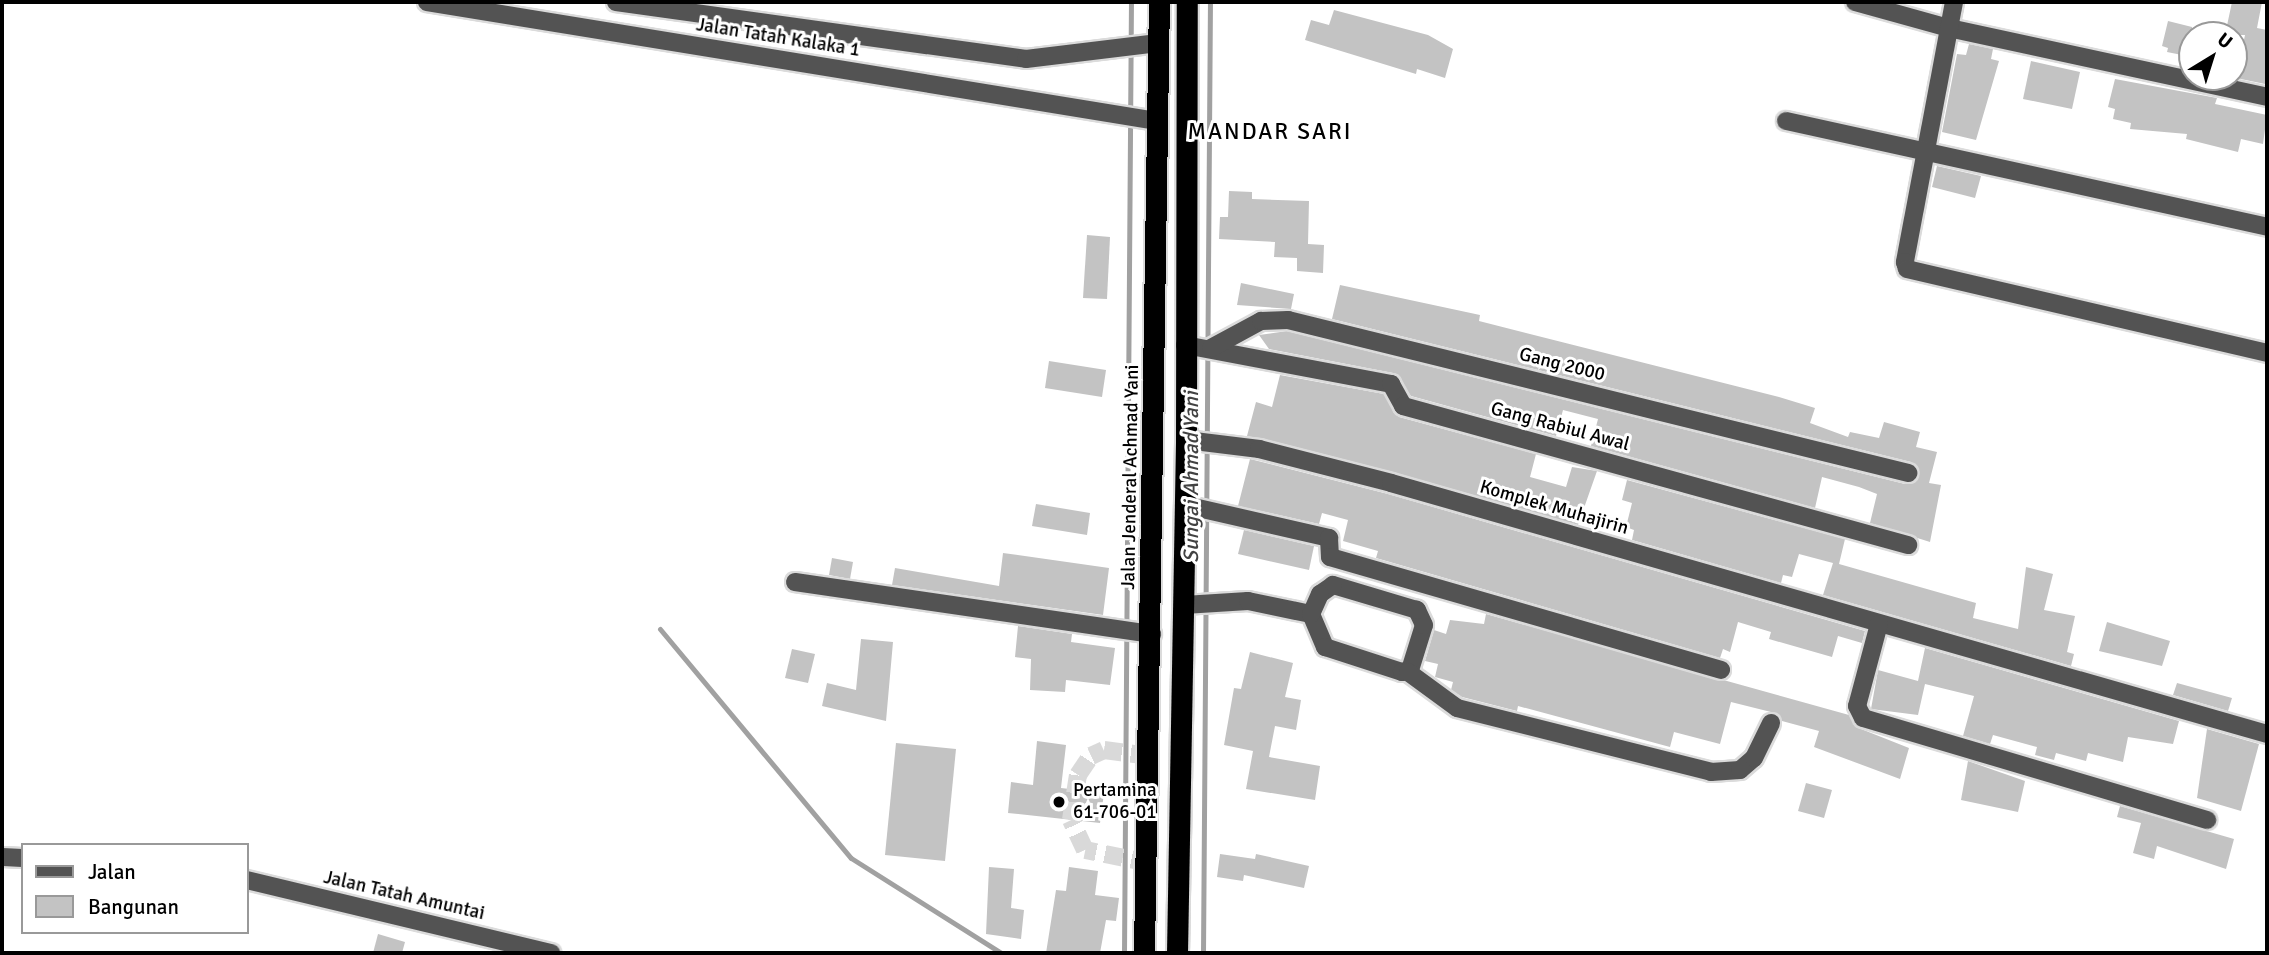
<!DOCTYPE html>
<html>
<head>
<meta charset="utf-8">
<style>
  body { margin:0 }
  #map { position:relative; width:2269px; height:955px; overflow:hidden; background:#fff; font-family:Signika,sans-serif }
  div>[style] { position:absolute }
  .stream>* { height:5px; margin:-2.5px; padding:0 2.5px; transform-origin:2.5px; border-radius:2.5px; background:#a1a1a1 }
  .building>* { inset:0; background:#c3c3c3 }
  .minor-tunnel>* { height:18px; margin-top:-9px; transform-origin:0; background:repeating-linear-gradient(90deg,#d9d9d9 0 18px,transparent 0 27px) }
  .roads { filter:drop-shadow(2px 0 #dbdbdb) drop-shadow(-2px 0 #dbdbdb) drop-shadow(0 2px #dbdbdb) drop-shadow(0 -2px #dbdbdb) }
  .minor>* { height:18px; margin:-9px; padding:0 9px; transform-origin:9px; border-radius:9px; background:#535353 }
  .highway>* { height:21px; margin:-10.5px; padding:0 10.5px; transform-origin:10.5px; border-radius:10.5px; background:#000 }
  .dots>* { width:19px; height:19px; translate:-50% -50%; box-sizing:border-box; border:4px solid #fff; border-radius:50% }
  span { translate:-50% -50%; white-space:nowrap; text-align:center; line-height:1.15; -webkit-text-stroke:6px #fff; paint-order:stroke }
  .street-label { font-size:19px; color:#000 }
  .poi-label { font-size:19px; color:#000 }
  .left { translate:0 -50%; text-align:left }
  .water-label { font-size:21px; color:#424242; font-style:italic }
  .quarter-label { font-size:23px; color:#000; letter-spacing:2px }
  .frame { position:absolute; inset:0; border:4px solid #000; pointer-events:none }
  .legend { position:absolute; left:21px; top:843px; width:228px; height:91px; box-sizing:border-box; background:#fff; border:2px solid #999; margin:0; padding:9px 12px; list-style:none; font-size:21px; color:#000 }
  .legend li { display:flex; align-items:center; gap:14px; height:35px }
  .legend b { width:35px; border:2px solid #999 }
  .north { position:absolute; left:2178px; top:21px; width:70px; height:70px; box-sizing:border-box; background:#fff; border:2px solid #999; border-radius:50%; rotate:38deg; font-size:19px; font-weight:700; line-height:28px; text-align:center; color:#000 }
  .north::after { content:''; display:block; margin:auto; width:24px; height:32px; background:#000; clip-path:polygon(50% 0,100% 100%,50% 72%,0 100%) }
</style>
</head>
<body>
<div id="map">
  <div class="stream">
    <i style="left:660px;top:629px;width:298px;rotate:50.2deg"></i>
    <i style="left:851px;top:858px;width:178px;rotate:32.3deg"></i>
    <i style="left:1124px;top:953px;width:951px;rotate:-89.58deg"></i>
    <i style="left:1203px;top:953px;width:951px;rotate:-89.58deg"></i>
  </div>
  <div class="building">
    <i style="clip-path:polygon(2232px 2px,2262px 2px,2257px 28px,2267px 30px,2265px 84px,2236px 78px,2245px 35px,2225px 35px)"></i>
    <i style="clip-path:polygon(1334px 10px,1428px 35px,1453px 49px,1445px 78px,1417px 69px,1416px 74px,1305px 40px,1311px 20px,1329px 25px)"></i>
    <i style="clip-path:polygon(2168px 21px,2192px 27px,2192px 57px,2167px 52px,2168px 48px,2162px 46px)"></i>
    <i style="clip-path:polygon(1969px 44px,1993px 49px,1991px 59px,1999px 61px,1976px 140px,1942px 132px,1957px 54px,1966px 55px)"></i>
    <i style="clip-path:polygon(2031px 61px,2080px 72px,2072px 109px,2023px 99px)"></i>
    <i style="clip-path:polygon(2115px 79px,2217px 98px,2215px 104px,2267px 115px,2263px 144px,2241px 139px,2238px 152px,2186px 139px,2187px 134px,2130px 129px,2131px 123px,2113px 119px,2115px 109px,2108px 107px)"></i>
    <i style="clip-path:polygon(1937px 166px,1981px 176px,1975px 198px,1932px 187px)"></i>
    <i style="clip-path:polygon(1229px 191px,1252px 192px,1252px 199px,1309px 201px,1308px 244px,1324px 245px,1323px 273px,1297px 271px,1297px 258px,1274px 257px,1275px 242px,1219px 239px,1220px 217px,1228px 217px)"></i>
    <i style="clip-path:polygon(1087px 235px,1110px 237px,1107px 299px,1083px 298px)"></i>
    <i style="clip-path:polygon(1241px 283px,1294px 294px,1291px 309px,1237px 305px)"></i>
    <i style="clip-path:polygon(1340px 285px,1480px 315px,1479px 321px,1779px 397px,1815px 408px,1810px 423px,1848px 437px,1850px 432px,1879px 438px,1884px 422px,1920px 432px,1916px 447px,1937px 452px,1929px 483px,1941px 485px,1930px 542px,1870px 523px,1877px 494px,1859px 487px,1822px 477px,1815px 508px,1591px 446px,1598px 419px,1563px 410px,1556px 436px,1411px 396px,1393px 373px,1269px 349px,1259px 335px,1287px 331px,1905px 484px,1919px 476px,1911px 462px,1332px 319px)"></i>
    <i style="clip-path:polygon(1049px 361px,1106px 370px,1102px 397px,1045px 388px)"></i>
    <i style="clip-path:polygon(1280px 375px,1384px 394px,1399px 417px,1536px 454px,1530px 477px,1566px 487px,1572px 467px,1597px 471px,1578px 525px,1247px 436px,1256px 402px,1272px 407px)"></i>
    <i style="clip-path:polygon(1250px 459px,1388px 494px,1865px 631px,1862px 643px,1838px 636px,1832px 657px,1769px 639px,1771px 632px,1738px 622px,1730px 652px,1723px 649px,1720px 658px,1376px 558px,1378px 551px,1343px 541px,1348px 520px,1322px 513px,1319px 524px,1238px 506px)"></i>
    <i style="clip-path:polygon(1627px 480px,1845px 539px,1839px 564px,1976px 603px,1973px 618px,2018px 629px,2026px 567px,2053px 574px,2044px 610px,2075px 616px,2067px 652px,2074px 654px,2071px 666px,1823px 595px,1833px 563px,1799px 554px,1792px 577px,1783px 575px,1781px 583px,1632px 540px,1634px 530px,1626px 527px,1632px 503px,1622px 500px)"></i>
    <i style="clip-path:polygon(1036px 504px,1090px 513px,1087px 535px,1032px 526px)"></i>
    <i style="clip-path:polygon(1244px 530px,1314px 546px,1309px 570px,1238px 554px)"></i>
    <i style="clip-path:polygon(1003px 553px,1109px 568px,1103px 615px,892px 585px,895px 568px,999px 586px)"></i>
    <i style="clip-path:polygon(832px 558px,853px 562px,850px 579px,829px 575px)"></i>
    <i style="clip-path:polygon(1486px 614px,1849px 715px,1856px 727px,1909px 748px,1900px 779px,1814px 747px,1819px 731px,1782px 721px,1775px 713px,1731px 702px,1720px 744px,1674px 732px,1670px 747px,1518px 706px,1517px 711px,1462px 697px,1451px 690px,1453px 682px,1435px 677px,1438px 664px,1425px 661px,1434px 630px,1446px 634px,1450px 620px,1484px 624px)"></i>
    <i style="clip-path:polygon(2107px 622px,2170px 641px,2162px 666px,2099px 651px)"></i>
    <i style="clip-path:polygon(1018px 626px,1072px 634px,1071px 642px,1115px 648px,1110px 685px,1066px 680px,1065px 692px,1030px 690px,1031px 659px,1015px 657px)"></i>
    <i style="clip-path:polygon(861px 639px,893px 642px,886px 721px,822px 706px,827px 683px,856px 690px)"></i>
    <i style="clip-path:polygon(1925px 648px,2179px 721px,2173px 744px,2128px 737px,2123px 762px,2088px 753px,2086px 761px,2056px 753px,2054px 760px,2035px 755px,2037px 747px,1993px 735px,1990px 744px,1963px 736px,1974px 696px,1925px 684px,1918px 715px,1871px 709px,1878px 670px,1918px 681px)"></i>
    <i style="clip-path:polygon(792px 649px,815px 654px,808px 683px,785px 678px)"></i>
    <i style="clip-path:polygon(1250px 652px,1293px 663px,1285px 697px,1301px 700px,1296px 730px,1275px 726px,1269px 757px,1320px 766px,1315px 800px,1246px 789px,1253px 751px,1224px 745px,1234px 688px,1241px 689px)"></i>
    <i style="clip-path:polygon(2177px 683px,2232px 698px,2228px 711px,2173px 695px)"></i>
    <i style="clip-path:polygon(2207px 729px,2259px 744px,2241px 811px,2197px 798px)"></i>
    <i style="clip-path:polygon(1037px 741px,1066px 745px,1061px 788px,1104px 793px,1100px 823px,1008px 813px,1011px 782px,1033px 785px)"></i>
    <i style="clip-path:polygon(896px 743px,956px 749px,945px 861px,885px 855px)"></i>
    <i style="clip-path:polygon(1968px 761px,2025px 781px,2018px 812px,1961px 800px)"></i>
    <i style="clip-path:polygon(1806px 783px,1832px 790px,1824px 818px,1798px 811px)"></i>
    <i style="clip-path:polygon(2120px 806px,2234px 839px,2226px 869px,2157px 846px,2154px 859px,2133px 853px,2141px 823px,2117px 817px)"></i>
    <i style="clip-path:polygon(1220px 854px,1255px 859px,1256px 854px,1309px 866px,1304px 888px,1244px 875px,1243px 881px,1217px 877px)"></i>
    <i style="clip-path:polygon(989px 867px,1014px 869px,1011px 908px,1024px 910px,1021px 939px,986px 934px)"></i>
    <i style="clip-path:polygon(1069px 867px,1098px 871px,1095px 895px,1119px 898px,1116px 921px,1106px 920px,1100px 953px,1046px 953px,1056px 890px,1066px 891px)"></i>
    <i style="clip-path:polygon(378px 934px,405px 942px,402px 953px,373px 953px)"></i>
  </div>
  <div class="minor-tunnel">
    <i style="left:1149px;top:863px;width:65px;rotate:-168.5deg"></i>
    <i style="left:1085px;top:850px;width:33px;rotate:-115deg"></i>
    <i style="left:1071px;top:820px;width:46px;rotate:-81.2deg"></i>
    <i style="left:1078px;top:775px;width:23px;rotate:-56deg"></i>
    <i style="left:1091px;top:756px;width:14px;rotate:-25deg"></i>
    <i style="left:1104px;top:750px;width:45px;rotate:7.6deg"></i>
  </div>
  <div class="roads">
    <div class="minor">
      <i style="left:427px;top:2px;width:740px;rotate:9.26deg"></i>
      <i style="left:616px;top:2px;width:414px;rotate:7.9deg"></i>
      <i style="left:1026px;top:59px;width:133px;rotate:-6.9deg"></i>
      <i style="left:1855px;top:2px;width:98px;rotate:15.5deg"></i>
      <i style="left:1949px;top:28px;width:325px;rotate:12.2deg"></i>
      <i style="left:1954px;top:2px;width:265px;rotate:100.7deg"></i>
      <i style="left:1905px;top:262px;width:7px;rotate:74deg"></i>
      <i style="left:1907px;top:269px;width:370px;rotate:13.1deg"></i>
      <i style="left:1786px;top:121px;width:493px;rotate:12.4deg"></i>
      <i style="left:1185px;top:345px;width:210px;rotate:10.7deg"></i>
      <i style="left:1391px;top:384px;width:25px;rotate:61deg"></i>
      <i style="left:1403px;top:406px;width:524px;rotate:15.39deg"></i>
      <i style="left:1211px;top:348px;width:57px;rotate:-28.4deg"></i>
      <i style="left:1261px;top:321px;width:27px;rotate:-2deg"></i>
      <i style="left:1288px;top:320px;width:639px;rotate:13.86deg"></i>
      <i style="left:1186px;top:440px;width:74px;rotate:7deg"></i>
      <i style="left:1259px;top:449px;width:136px;rotate:14.4deg"></i>
      <i style="left:1391px;top:483px;width:911px;rotate:15.99deg"></i>
      <i style="left:1185px;top:505px;width:148px;rotate:12.9deg"></i>
      <i style="left:1329px;top:538px;width:19px;rotate:87deg"></i>
      <i style="left:1330px;top:557px;width:407px;rotate:16.1deg"></i>
      <i style="left:795px;top:582px;width:361px;rotate:8.3deg"></i>
      <i style="left:1184px;top:605px;width:64px;rotate:-3.6deg"></i>
      <i style="left:1248px;top:601px;width:64px;rotate:11.7deg"></i>
      <i style="left:1311px;top:614px;width:36px;rotate:67deg"></i>
      <i style="left:1325px;top:647px;width:81px;rotate:18deg"></i>
      <i style="left:1402px;top:672px;width:8px;rotate:-14deg"></i>
      <i style="left:1410px;top:670px;width:47px;rotate:-72.7deg"></i>
      <i style="left:1424px;top:625px;width:17px;rotate:-115deg"></i>
      <i style="left:1417px;top:610px;width:88px;rotate:-163.4deg"></i>
      <i style="left:1333px;top:585px;width:16px;rotate:145deg"></i>
      <i style="left:1320px;top:594px;width:22px;rotate:114deg"></i>
      <i style="left:1879px;top:624px;width:85px;rotate:105deg"></i>
      <i style="left:1857px;top:706px;width:13px;rotate:63deg"></i>
      <i style="left:1863px;top:718px;width:359px;rotate:16.5deg"></i>
      <i style="left:1408px;top:672px;width:61px;rotate:36.3deg"></i>
      <i style="left:1457px;top:708px;width:262px;rotate:14.1deg"></i>
      <i style="left:1711px;top:772px;width:29px;rotate:-4deg"></i>
      <i style="left:1740px;top:770px;width:18px;rotate:-41deg"></i>
      <i style="left:1754px;top:758px;width:39px;rotate:-64deg"></i>
      <i style="left:2px;top:857px;width:21px;rotate:3deg"></i>
      <i style="left:247px;top:880px;width:313px;rotate:13.5deg"></i>
    </div>
    <div class="highway">
      <i style="left:1144px;top:953px;width:951px;rotate:-89.1deg"></i>
      <i style="left:1177px;top:953px;width:513px;rotate:-88.99deg"></i>
      <i style="left:1186px;top:440px;width:438px;rotate:-89.9deg"></i>
    </div>
  </div>
  <div class="dots">
    <i style="left:1059px;top:802px;background:#000"></i>
  </div>
  <div class="street-label">
    <span style="left:778px;top:38px;rotate:9deg">Jalan Tatah Kalaka 1</span>
    <span style="left:1562px;top:365px;rotate:14deg">Gang 2000</span>
    <span style="left:1560px;top:427px;rotate:15deg">Gang Rabiul Awal</span>
    <span style="left:1131px;top:477px;rotate:-89deg">Jalan Jenderal Achmad Yani</span>
    <span style="left:1554px;top:508px;rotate:16deg">Komplek Muhajirin</span>
    <span style="left:404px;top:896px;rotate:13deg">Jalan Tatah Amuntai</span>
  </div>
  <div class="poi-label">
    <span class="left" style="left:1073px;top:802px">Pertamina<br>61-706-01</span>
  </div>
  <div class="water-label">
    <span style="left:1191px;top:477px;rotate:-90deg">Sungai Ahmad Yani</span>
  </div>
  <div class="quarter-label">
    <span style="left:1270px;top:132px">MANDAR SARI</span>
  </div>
  <div class="frame"></div>
  <ul class="legend">
  <li><b style="height:9px;background:#535353"></b>Jalan</li>
  <li><b style="height:19px;background:#c3c3c3"></b>Bangunan</li>
  </ul>
  <div class="north">U</div>
</div>
</body>
</html>
